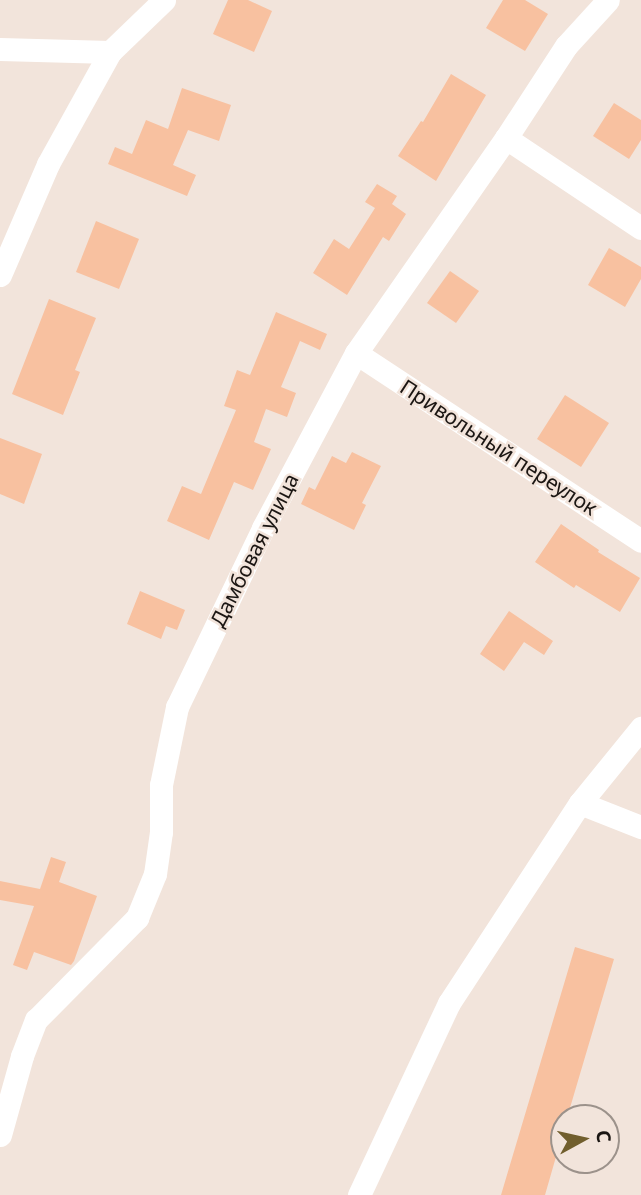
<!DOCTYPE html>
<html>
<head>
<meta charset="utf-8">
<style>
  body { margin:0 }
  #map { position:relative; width:641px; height:1195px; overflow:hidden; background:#f2e4db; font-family:"Noto Sans",sans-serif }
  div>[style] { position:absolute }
  .building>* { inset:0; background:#f8c1a0 }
  .street>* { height:23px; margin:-11.5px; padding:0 11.5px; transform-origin:11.5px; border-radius:11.5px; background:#fff }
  span { translate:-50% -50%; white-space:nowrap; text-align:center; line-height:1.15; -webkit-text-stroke:5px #f2e4db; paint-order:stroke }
  .street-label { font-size:21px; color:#1b1613 }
  .north { position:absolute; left:550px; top:1104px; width:70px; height:70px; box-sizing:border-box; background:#f2e4db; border:2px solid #9c928b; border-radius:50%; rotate:82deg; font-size:19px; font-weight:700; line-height:28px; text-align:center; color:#1b1613 }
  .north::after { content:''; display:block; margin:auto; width:24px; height:32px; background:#715e2d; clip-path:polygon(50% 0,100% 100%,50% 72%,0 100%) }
</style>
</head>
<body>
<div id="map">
  <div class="building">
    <i style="clip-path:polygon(228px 0,248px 0,272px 11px,254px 52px,213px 34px)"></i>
    <i style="clip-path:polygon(503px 0,525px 0,548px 14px,525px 51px,486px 28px)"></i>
    <i style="clip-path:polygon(451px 74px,486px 95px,436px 181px,398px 156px,421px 121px,423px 122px)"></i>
    <i style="clip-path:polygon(182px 88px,231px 105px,219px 141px,188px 130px,173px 165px,196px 175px,187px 196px,108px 164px,115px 147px,132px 154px,146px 120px,168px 129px)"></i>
    <i style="clip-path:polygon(614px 103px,641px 120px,641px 140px,629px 159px,593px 136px)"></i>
    <i style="clip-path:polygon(377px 184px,397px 196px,392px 204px,406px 214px,389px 241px,383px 237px,347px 295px,313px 273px,334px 239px,349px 249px,375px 208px,365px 202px)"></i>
    <i style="clip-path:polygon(96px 221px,139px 239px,119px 289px,76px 272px)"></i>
    <i style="clip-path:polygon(609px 248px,641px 267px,641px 279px,625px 307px,588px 285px)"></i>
    <i style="clip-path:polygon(450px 271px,479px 291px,456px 323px,427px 303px)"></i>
    <i style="clip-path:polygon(49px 299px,96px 318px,75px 370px,80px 372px,63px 415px,12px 394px)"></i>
    <i style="clip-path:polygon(276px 312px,327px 334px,320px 350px,300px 341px,281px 387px,296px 393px,287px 417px,266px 409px,254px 442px,271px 449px,253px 490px,234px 482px,209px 540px,167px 521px,182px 486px,201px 494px,236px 410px,224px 406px,237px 370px,250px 375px)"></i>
    <i style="clip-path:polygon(565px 395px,609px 423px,581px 467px,537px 439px)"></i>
    <i style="clip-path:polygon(0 438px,42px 454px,24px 504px,0 494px)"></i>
    <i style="clip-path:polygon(352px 452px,381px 466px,362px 503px,366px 505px,354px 530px,301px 504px,309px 487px,315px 490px,332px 456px,346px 463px)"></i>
    <i style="clip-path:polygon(561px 524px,599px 550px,598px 552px,640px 578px,620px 612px,576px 585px,574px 588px,535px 562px)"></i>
    <i style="clip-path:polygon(140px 591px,185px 610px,177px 630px,166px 626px,161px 639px,127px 624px)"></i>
    <i style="clip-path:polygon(509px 611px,553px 641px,544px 655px,524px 642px,504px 671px,480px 654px)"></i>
    <i style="clip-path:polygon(51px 857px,66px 862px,59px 882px,97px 896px,74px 961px,71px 965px,34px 952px,27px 970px,13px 965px,34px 906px,0 900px,0 881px,40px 889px)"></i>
    <i style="clip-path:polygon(575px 947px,614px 959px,567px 1118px,564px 1118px,564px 1129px,545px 1195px,501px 1195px)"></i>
  </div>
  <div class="street">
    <i style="left:0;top:49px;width:110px;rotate:1.6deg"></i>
    <i style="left:506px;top:138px;width:162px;rotate:33.7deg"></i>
    <i style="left:0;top:275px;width:121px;rotate:-66.6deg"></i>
    <i style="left:48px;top:164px;width:128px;rotate:-61deg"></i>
    <i style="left:110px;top:52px;width:75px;rotate:-43.9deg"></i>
    <i style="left:356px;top:353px;width:341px;rotate:33.4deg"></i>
    <i style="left:580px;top:803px;width:66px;rotate:21.5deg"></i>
    <i style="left:0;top:1135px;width:82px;rotate:-74.4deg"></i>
    <i style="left:22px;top:1056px;width:39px;rotate:-69deg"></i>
    <i style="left:36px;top:1020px;width:144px;rotate:-45.3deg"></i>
    <i style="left:137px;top:918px;width:48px;rotate:-67.8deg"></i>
    <i style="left:155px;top:874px;width:42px;rotate:-81.9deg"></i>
    <i style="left:161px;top:832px;width:47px;rotate:-90deg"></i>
    <i style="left:161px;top:785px;width:80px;rotate:-78.4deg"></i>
    <i style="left:177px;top:707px;width:199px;rotate:-64.3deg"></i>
    <i style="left:263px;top:528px;width:198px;rotate:-62deg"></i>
    <i style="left:356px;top:353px;width:262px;rotate:-55.1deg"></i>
    <i style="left:506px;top:138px;width:110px;rotate:-56.9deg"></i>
    <i style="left:566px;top:46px;width:62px;rotate:-47.6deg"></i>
    <i style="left:359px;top:1195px;width:212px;rotate:-64.9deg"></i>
    <i style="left:449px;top:1003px;width:239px;rotate:-56.8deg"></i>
    <i style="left:580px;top:803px;width:97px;rotate:-50.9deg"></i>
  </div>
  <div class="street-label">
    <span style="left:499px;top:447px;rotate:33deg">Привольный переулок</span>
    <span style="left:254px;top:550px;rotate:-63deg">Дамбовая улица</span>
  </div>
  <div class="north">С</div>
</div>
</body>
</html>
